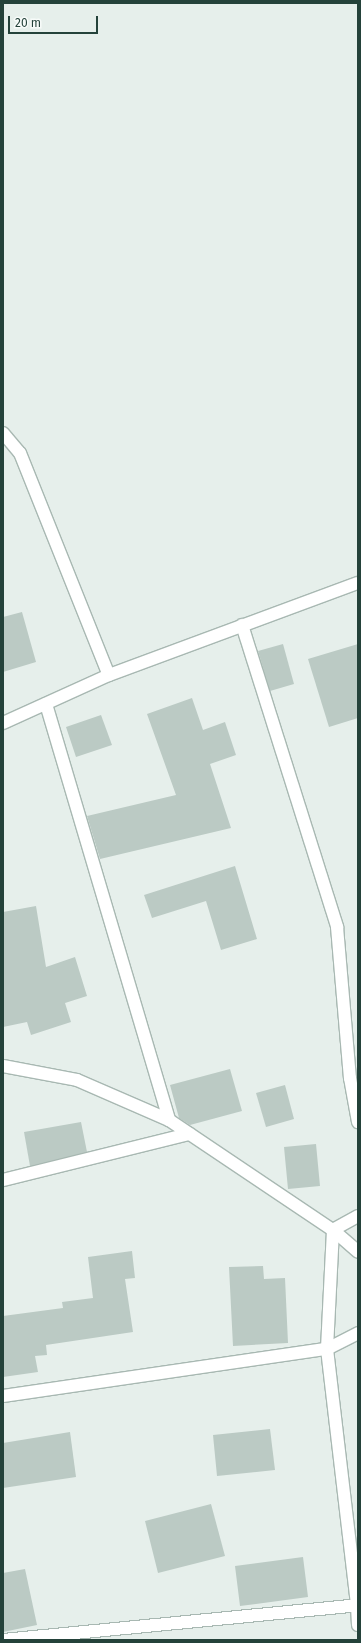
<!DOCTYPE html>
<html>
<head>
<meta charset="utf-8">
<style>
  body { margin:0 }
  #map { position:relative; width:361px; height:1643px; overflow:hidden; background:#e6efeb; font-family:"Fira Sans",sans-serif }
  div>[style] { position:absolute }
  .building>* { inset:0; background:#bbcac4 }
  .roads { filter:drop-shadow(1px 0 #a8b8b2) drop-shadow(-1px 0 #a8b8b2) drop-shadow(0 1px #a8b8b2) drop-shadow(0 -1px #a8b8b2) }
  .minor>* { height:12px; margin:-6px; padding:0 6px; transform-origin:6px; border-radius:6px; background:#fff }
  span { translate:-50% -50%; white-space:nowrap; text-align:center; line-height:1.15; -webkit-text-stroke:3px #f7fbf9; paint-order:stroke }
  .frame { position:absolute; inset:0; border:4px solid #24423a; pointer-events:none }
  .scale { position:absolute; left:8px; top:16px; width:90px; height:18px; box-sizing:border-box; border:2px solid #24423a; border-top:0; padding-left:5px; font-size:12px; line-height:14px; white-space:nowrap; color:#24423a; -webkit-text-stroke:3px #f7fbf9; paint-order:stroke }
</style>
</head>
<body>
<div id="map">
  <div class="building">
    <i style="clip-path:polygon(22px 612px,36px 662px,3px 672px,3px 617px)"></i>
    <i style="clip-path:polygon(283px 644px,294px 684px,270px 691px,258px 651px)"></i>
    <i style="clip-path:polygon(358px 644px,358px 718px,329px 727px,308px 659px)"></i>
    <i style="clip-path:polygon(192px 698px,203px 730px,225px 722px,236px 755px,210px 764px,231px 828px,100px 859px,87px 816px,176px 795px,147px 714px)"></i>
    <i style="clip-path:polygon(101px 715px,112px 745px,76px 757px,66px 727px)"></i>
    <i style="clip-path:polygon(235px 866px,257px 939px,221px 950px,206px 901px,152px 918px,144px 895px)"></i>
    <i style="clip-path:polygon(36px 906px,46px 967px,75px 957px,87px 996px,65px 1003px,71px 1022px,31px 1035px,27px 1022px,3px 1027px,3px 912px)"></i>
    <i style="clip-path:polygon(230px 1069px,242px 1111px,190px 1125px,179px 1118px,170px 1085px)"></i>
    <i style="clip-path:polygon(285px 1085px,294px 1119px,266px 1127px,256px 1093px)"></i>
    <i style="clip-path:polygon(81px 1122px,87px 1152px,30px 1166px,24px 1132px)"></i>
    <i style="clip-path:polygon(316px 1144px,320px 1186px,288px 1189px,284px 1147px)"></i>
    <i style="clip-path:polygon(132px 1251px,135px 1278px,125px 1279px,133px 1332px,46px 1345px,47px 1355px,35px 1356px,38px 1372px,3px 1377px,3px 1316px,63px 1308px,62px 1302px,93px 1298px,88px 1257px)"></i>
    <i style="clip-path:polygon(263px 1266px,264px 1279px,285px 1278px,288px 1343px,233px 1346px,229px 1267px)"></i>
    <i style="clip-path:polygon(270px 1429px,275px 1470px,217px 1476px,213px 1435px)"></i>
    <i style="clip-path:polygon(70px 1432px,76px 1477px,3px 1488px,3px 1443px)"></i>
    <i style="clip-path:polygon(211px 1504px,225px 1556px,158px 1573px,145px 1521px)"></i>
    <i style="clip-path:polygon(303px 1557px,308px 1597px,240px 1606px,235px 1566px)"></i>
    <i style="clip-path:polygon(25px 1569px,37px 1625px,3px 1632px,3px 1573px)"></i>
  </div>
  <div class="roads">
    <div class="minor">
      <i style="left:3px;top:433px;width:26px;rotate:50deg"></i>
      <i style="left:20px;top:453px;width:239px;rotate:68.2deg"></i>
      <i style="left:242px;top:625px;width:317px;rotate:72.5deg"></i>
      <i style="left:337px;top:927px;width:152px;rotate:85.1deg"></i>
      <i style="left:350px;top:1078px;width:45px;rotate:79.7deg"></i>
      <i style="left:46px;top:704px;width:434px;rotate:73.5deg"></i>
      <i style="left:3px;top:723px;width:116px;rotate:-24.4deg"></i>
      <i style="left:109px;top:675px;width:265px;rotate:-20.3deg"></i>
      <i style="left:3px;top:1066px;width:75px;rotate:10.7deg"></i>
      <i style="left:77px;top:1080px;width:100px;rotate:23.5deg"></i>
      <i style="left:169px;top:1120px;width:197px;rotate:33.9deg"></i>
      <i style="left:333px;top:1230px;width:33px;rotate:41deg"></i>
      <i style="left:3px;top:1180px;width:192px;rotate:-13.9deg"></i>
      <i style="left:358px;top:1216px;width:29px;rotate:151deg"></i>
      <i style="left:333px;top:1230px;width:119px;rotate:92.9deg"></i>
      <i style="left:327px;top:1349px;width:259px;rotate:83.3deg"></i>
      <i style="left:357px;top:1606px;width:19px;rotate:87deg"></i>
      <i style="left:3px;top:1396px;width:327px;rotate:-8.3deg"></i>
      <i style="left:327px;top:1349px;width:35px;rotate:-27deg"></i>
      <i style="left:3px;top:1640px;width:357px;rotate:-5.6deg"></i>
    </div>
  </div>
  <div class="frame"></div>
  <div class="scale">20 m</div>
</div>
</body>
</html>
